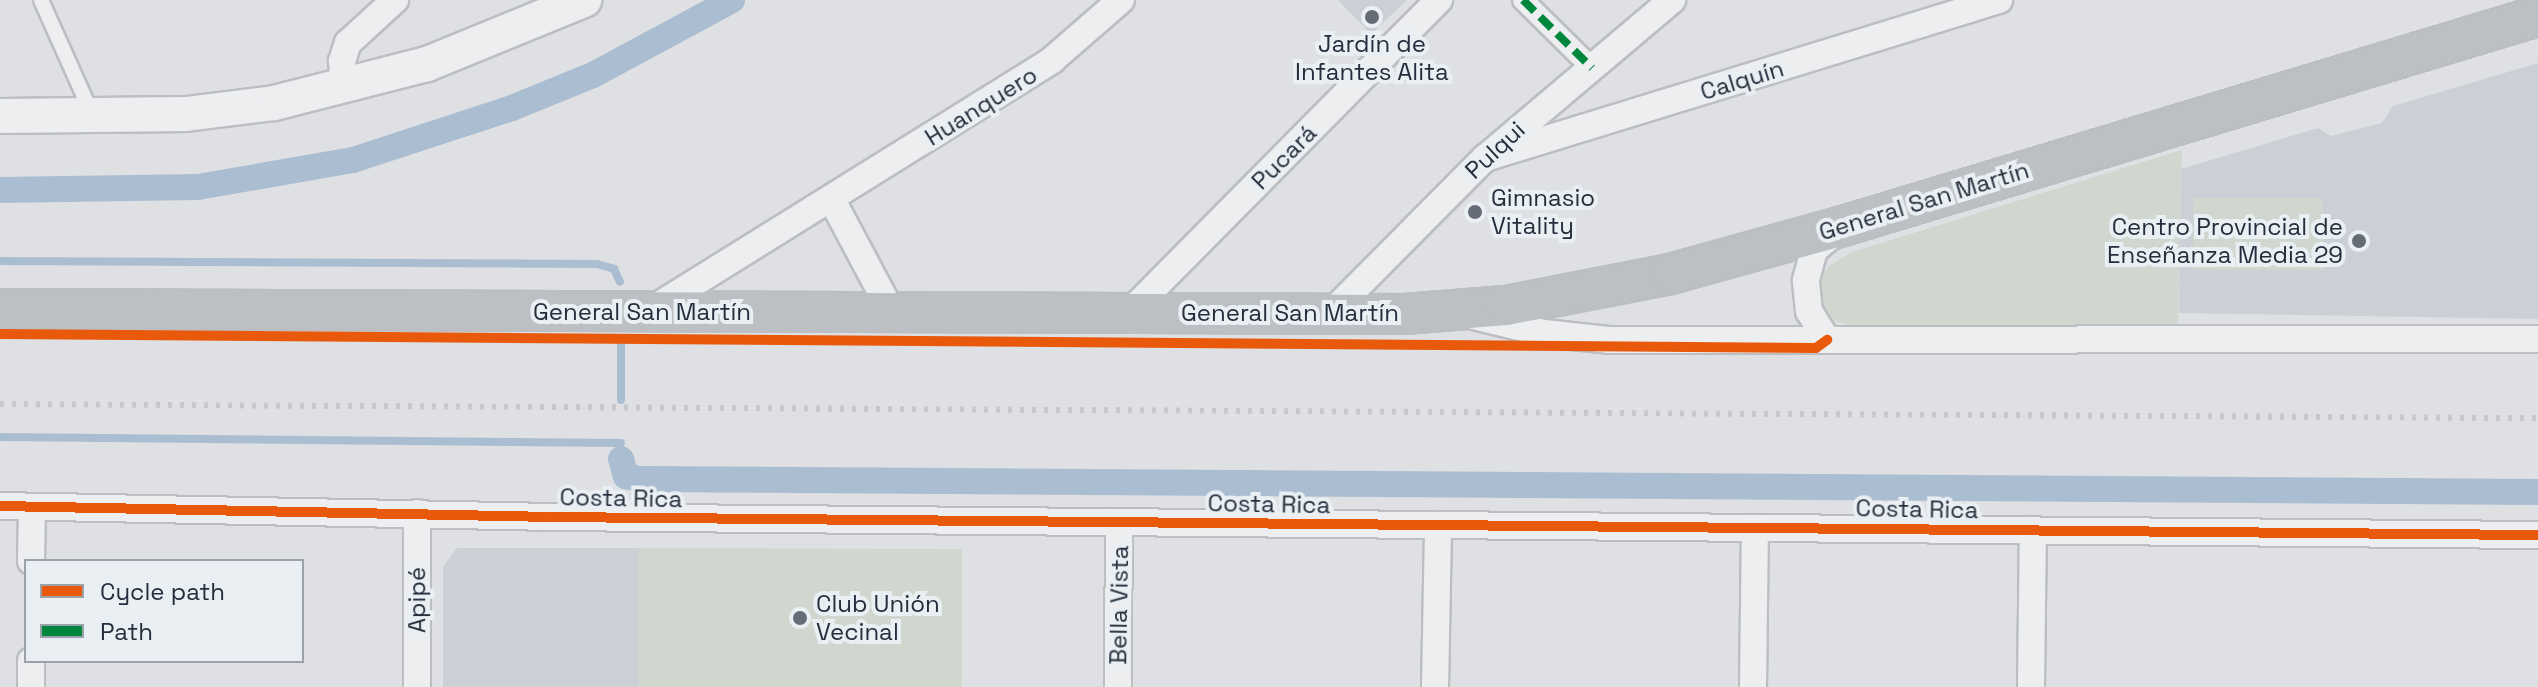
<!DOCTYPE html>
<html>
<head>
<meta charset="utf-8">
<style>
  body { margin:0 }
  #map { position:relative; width:2538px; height:687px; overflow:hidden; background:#dee0e3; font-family:"Space Grotesk",sans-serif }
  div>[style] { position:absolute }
  .built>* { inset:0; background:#cbd0d7 }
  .green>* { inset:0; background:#cfd7ce }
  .stream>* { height:8px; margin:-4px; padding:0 4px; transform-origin:4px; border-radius:4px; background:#abbdd0 }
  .canal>* { height:26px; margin:-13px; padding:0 13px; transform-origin:13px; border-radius:13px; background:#abbdd0 }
  .roads { filter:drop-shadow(2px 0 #bcbec1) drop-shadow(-2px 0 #bcbec1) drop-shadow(0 2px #bcbec1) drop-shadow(0 -2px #bcbec1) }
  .service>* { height:14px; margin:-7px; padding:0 7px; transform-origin:7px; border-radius:7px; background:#edeef0 }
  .pedestrian>* { height:20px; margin:-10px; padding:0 10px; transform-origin:10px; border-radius:10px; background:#edeef0 }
  .minor>* { height:26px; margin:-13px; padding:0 13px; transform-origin:13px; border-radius:13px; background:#edeef0 }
  .tertiary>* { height:34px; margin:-17px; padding:0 17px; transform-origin:17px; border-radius:17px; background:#edeef0 }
  .secondary>* { height:38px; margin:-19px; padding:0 19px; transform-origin:19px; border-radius:19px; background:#bcbfc3 }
  .rail>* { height:6px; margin-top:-3px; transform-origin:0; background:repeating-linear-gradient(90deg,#c7c8cb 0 4px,transparent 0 12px) }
  .quiet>* { height:8px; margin-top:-4px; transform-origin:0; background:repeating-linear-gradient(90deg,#00873e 0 16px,transparent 0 24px) }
  .cycleway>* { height:10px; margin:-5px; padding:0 5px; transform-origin:5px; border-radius:5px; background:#e8590c }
  .dots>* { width:22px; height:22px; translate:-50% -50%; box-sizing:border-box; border:4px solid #eaeff4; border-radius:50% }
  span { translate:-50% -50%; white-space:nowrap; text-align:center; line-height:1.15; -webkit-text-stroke:8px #eaeff4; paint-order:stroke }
  .poi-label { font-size:24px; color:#252e3c }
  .left { translate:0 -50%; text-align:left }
  .right { translate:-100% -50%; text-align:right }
  .street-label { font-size:24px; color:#252e3c }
  .legend { position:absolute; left:24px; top:559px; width:280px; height:104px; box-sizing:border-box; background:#eaeff4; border:2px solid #9ba2aa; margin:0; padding:10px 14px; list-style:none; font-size:24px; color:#252e3c }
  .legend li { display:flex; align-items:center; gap:16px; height:40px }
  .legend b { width:40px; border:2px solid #9ba2aa }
</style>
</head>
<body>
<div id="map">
  <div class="built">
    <i style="clip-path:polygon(1338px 0,1407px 0,1371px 34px)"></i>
    <i style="clip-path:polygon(2538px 63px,2538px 319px,2179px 313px,2181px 169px,2318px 128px,2331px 136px,2382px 123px,2393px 106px)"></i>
    <i style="clip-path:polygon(457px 548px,639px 548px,639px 687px,443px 687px,443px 567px)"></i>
  </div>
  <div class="green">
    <i style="clip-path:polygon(2182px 150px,2178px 328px,1856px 328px,1835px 321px,1821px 302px,1822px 277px,1829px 266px,1852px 252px)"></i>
    <i style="clip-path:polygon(2193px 198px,2323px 198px,2323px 270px,2193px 270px)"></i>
    <i style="clip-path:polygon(639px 548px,962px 549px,962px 687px,639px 687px)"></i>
  </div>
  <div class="stream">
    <i style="left:0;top:261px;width:597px;rotate:0.29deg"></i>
    <i style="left:597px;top:264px;width:18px;rotate:16deg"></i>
    <i style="left:614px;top:269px;width:14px;rotate:65deg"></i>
    <i style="left:621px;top:341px;width:59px;rotate:90deg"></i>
    <i style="left:0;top:437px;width:621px;rotate:0.55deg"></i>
  </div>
  <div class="canal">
    <i style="left:0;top:190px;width:198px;rotate:-0.9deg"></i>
    <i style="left:198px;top:187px;width:157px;rotate:-9.9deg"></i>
    <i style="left:353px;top:160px;width:167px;rotate:-18.1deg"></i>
    <i style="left:512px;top:108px;width:87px;rotate:-22.2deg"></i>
    <i style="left:593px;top:75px;width:158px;rotate:-28.3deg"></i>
    <i style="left:621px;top:459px;width:18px;rotate:74deg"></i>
    <i style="left:626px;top:476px;width:13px;rotate:13deg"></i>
    <i style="left:639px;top:479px;width:1899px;rotate:0.39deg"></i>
  </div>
  <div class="roads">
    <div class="service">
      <i style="left:41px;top:0;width:127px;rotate:65.9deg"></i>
    </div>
    <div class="pedestrian">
      <i style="left:1523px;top:0;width:97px;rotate:44.6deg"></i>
    </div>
    <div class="minor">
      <i style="left:345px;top:87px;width:26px;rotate:-97deg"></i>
      <i style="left:342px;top:61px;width:19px;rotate:-72deg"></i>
      <i style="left:348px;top:43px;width:64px;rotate:-42.5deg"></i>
      <i style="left:1485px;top:158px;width:538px;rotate:-17.09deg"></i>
      <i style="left:832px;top:200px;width:128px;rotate:62deg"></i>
      <i style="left:651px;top:310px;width:473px;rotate:-31.9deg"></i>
      <i style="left:1052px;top:60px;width:91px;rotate:-41deg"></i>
      <i style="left:1129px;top:313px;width:441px;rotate:-45.3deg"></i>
      <i style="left:1330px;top:314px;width:220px;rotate:-45.2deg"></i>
      <i style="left:1485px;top:158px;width:245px;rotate:-40.2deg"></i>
      <i style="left:1474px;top:316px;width:72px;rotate:13.7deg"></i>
      <i style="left:1544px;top:333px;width:65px;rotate:6.1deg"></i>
      <i style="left:1609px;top:340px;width:929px;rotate:-0.06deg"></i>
      <i style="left:1827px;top:340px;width:34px;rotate:-122deg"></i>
      <i style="left:1809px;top:311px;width:31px;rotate:-96deg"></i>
      <i style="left:1806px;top:280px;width:31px;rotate:-75deg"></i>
      <i style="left:1814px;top:250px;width:30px;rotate:-40deg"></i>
      <i style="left:0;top:506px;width:551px;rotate:1.14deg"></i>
      <i style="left:551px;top:517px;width:1987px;rotate:0.52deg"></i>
      <i style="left:31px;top:561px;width:54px;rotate:-88.9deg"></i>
      <i style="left:31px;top:687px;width:26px;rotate:-90deg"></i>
      <i style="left:417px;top:687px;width:174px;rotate:-90deg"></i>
      <i style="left:1118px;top:687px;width:164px;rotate:-89.7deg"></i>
      <i style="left:1435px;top:687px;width:162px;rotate:-88.9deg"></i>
      <i style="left:1753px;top:687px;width:159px;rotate:-89.3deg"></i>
      <i style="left:2031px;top:687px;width:157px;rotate:-89.3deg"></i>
    </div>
    <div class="tertiary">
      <i style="left:0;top:116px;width:186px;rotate:-0.6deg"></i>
      <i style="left:186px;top:114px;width:89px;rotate:-7.1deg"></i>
      <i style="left:274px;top:103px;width:158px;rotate:-14.3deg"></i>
      <i style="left:427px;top:64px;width:170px;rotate:-22.2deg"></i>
    </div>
    <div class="secondary">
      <i style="left:0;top:309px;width:1404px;rotate:0.2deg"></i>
      <i style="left:1404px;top:314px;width:102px;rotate:-4.5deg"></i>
      <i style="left:1506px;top:306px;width:167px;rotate:-11deg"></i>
      <i style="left:1670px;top:274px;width:180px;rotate:-15.5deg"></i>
      <i style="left:1843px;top:226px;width:726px;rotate:-16.81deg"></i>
    </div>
  </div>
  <div class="rail">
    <i style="left:0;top:404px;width:2538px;rotate:0.32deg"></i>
  </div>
  <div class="quiet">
    <i style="left:1523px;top:0;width:97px;rotate:44.6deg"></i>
  </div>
  <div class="cycleway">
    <i style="left:0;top:334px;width:1816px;rotate:0.44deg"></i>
    <i style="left:1816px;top:348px;width:14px;rotate:-36deg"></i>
    <i style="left:0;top:506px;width:551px;rotate:1.14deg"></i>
    <i style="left:551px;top:517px;width:1987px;rotate:0.52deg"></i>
  </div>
  <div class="dots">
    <i style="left:1372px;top:17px;background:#666c76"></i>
    <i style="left:1475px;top:212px;background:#666c76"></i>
    <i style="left:2359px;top:241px;background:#666c76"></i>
    <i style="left:800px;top:618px;background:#666c76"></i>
  </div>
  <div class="poi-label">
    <span style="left:1372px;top:58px">Jardín de<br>Infantes Alita</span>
    <span class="left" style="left:1491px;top:212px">Gimnasio<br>Vitality</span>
    <span class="right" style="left:2343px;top:241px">Centro Provincial de<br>Enseñanza Media 29</span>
    <span class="left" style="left:816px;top:618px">Club Unión<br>Vecinal</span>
  </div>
  <div class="street-label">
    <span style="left:1742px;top:80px;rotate:-17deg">Calquín</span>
    <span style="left:981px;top:106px;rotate:-32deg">Huanquero</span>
    <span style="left:1495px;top:150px;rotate:-43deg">Pulqui</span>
    <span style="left:1284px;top:157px;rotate:-45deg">Pucará</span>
    <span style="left:1924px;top:201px;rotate:-17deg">General San Martín</span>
    <span style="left:642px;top:312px">General San Martín</span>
    <span style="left:1290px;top:313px">General San Martín</span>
    <span style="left:621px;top:498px;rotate:1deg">Costa Rica</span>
    <span style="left:1269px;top:504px;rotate:1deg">Costa Rica</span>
    <span style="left:1917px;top:509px;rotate:1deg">Costa Rica</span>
    <span style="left:417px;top:600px;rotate:-90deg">Apipé</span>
    <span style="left:1119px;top:605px;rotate:-89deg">Bella Vista</span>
  </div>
  <ul class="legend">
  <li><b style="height:10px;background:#e8590c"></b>Cycle path</li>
  <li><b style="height:10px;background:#00873e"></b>Path</li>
  </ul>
</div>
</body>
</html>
